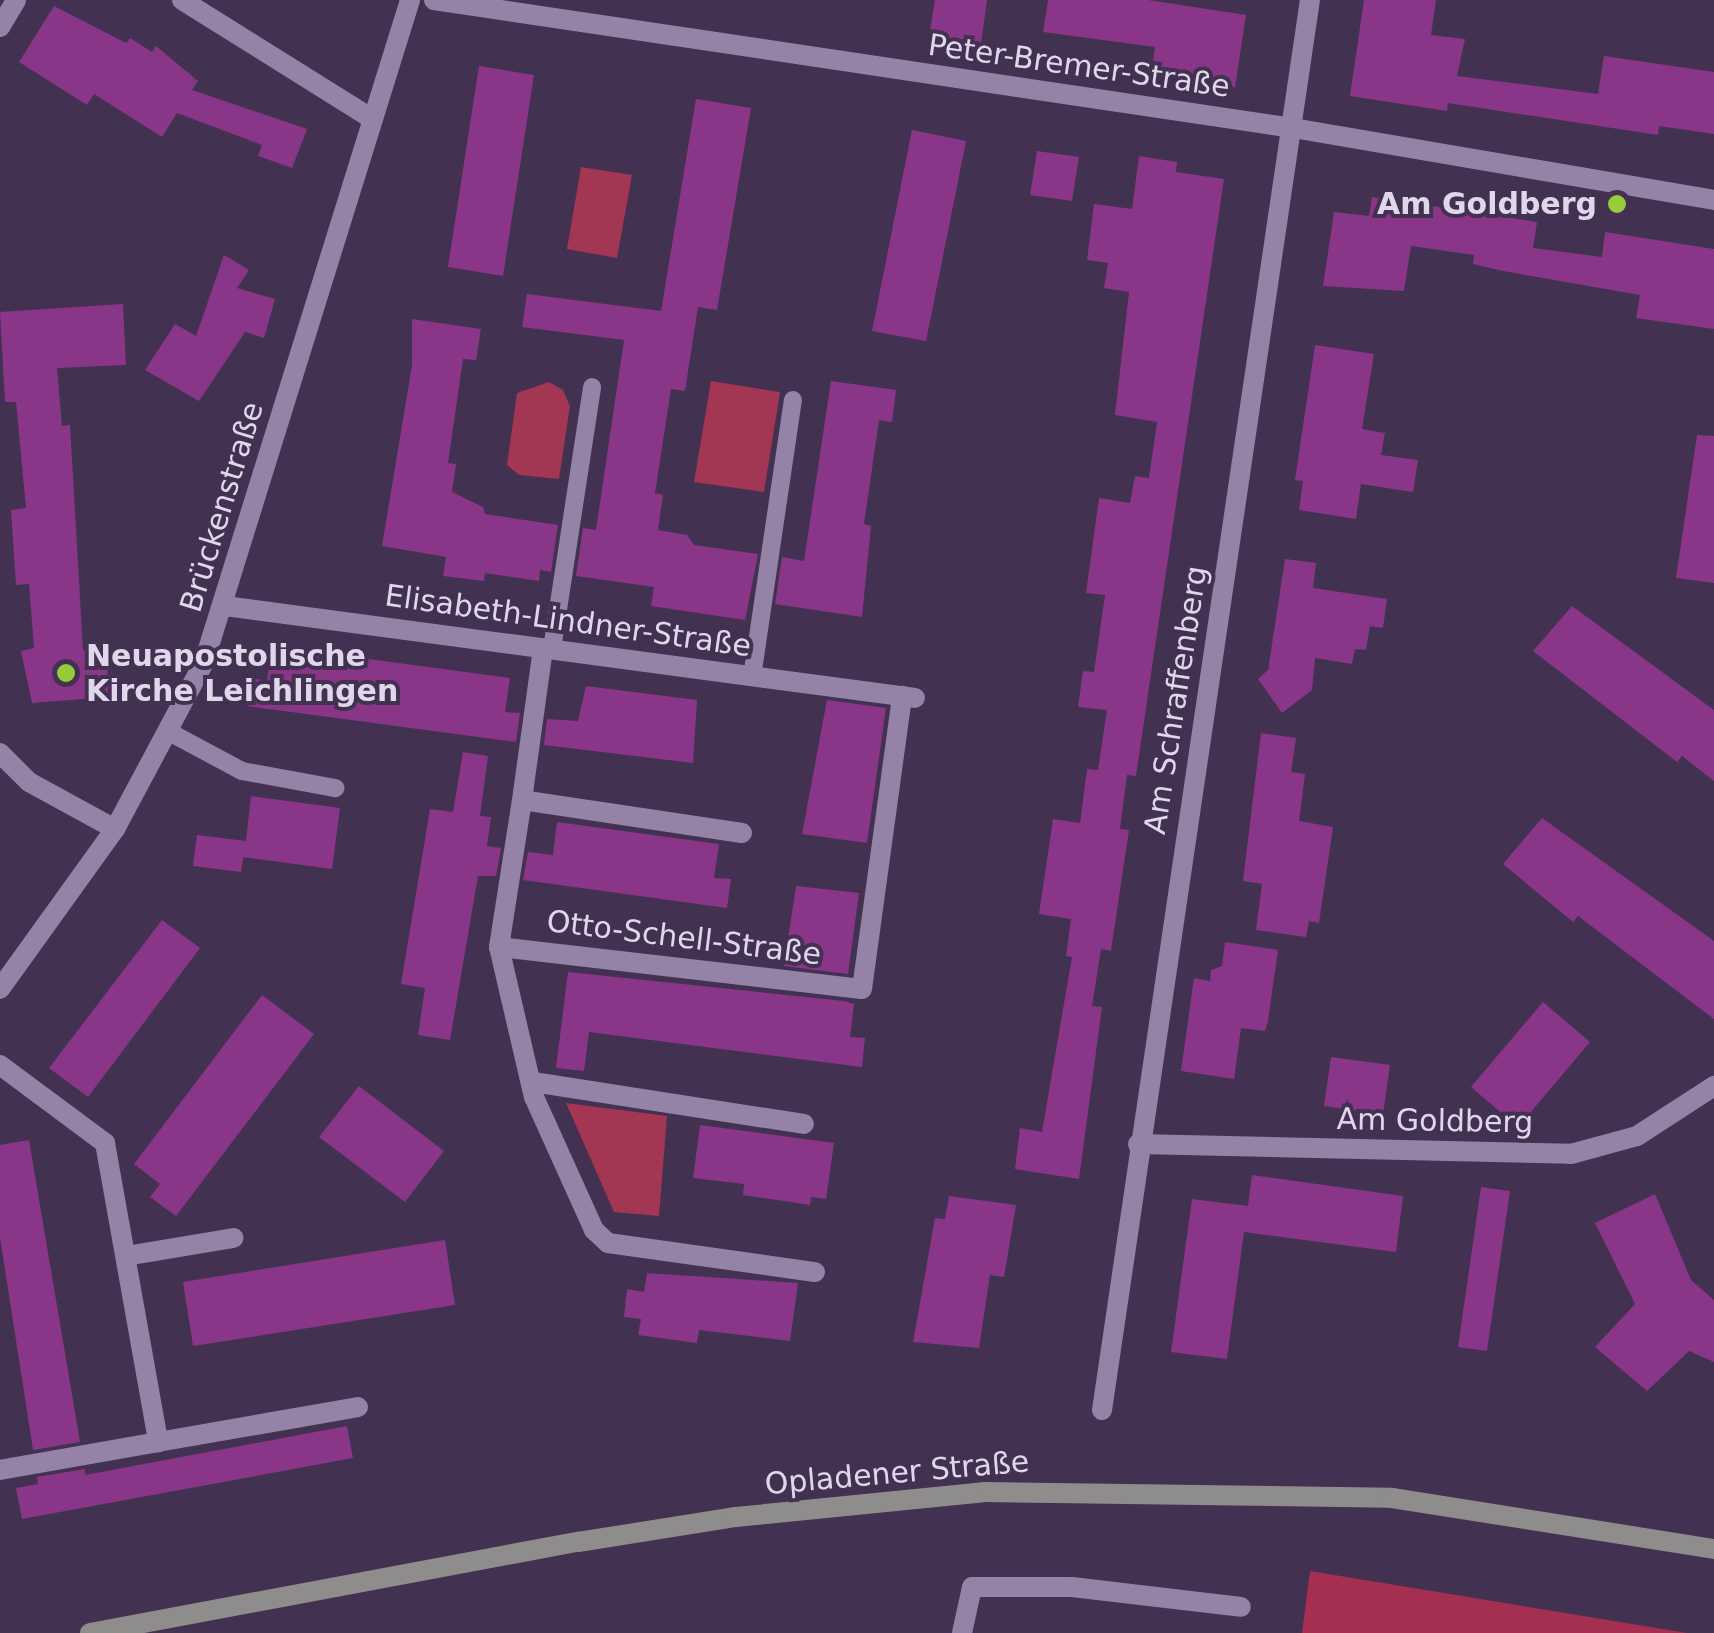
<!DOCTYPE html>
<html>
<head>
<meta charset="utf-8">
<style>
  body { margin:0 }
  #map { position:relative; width:1714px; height:1633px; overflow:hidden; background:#433152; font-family:"DejaVu Sans",sans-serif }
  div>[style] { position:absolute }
  .green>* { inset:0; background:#a33653 }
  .forest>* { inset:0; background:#a52f51 }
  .building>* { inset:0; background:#893689 }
  .lane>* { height:18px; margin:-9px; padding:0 9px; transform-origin:9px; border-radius:9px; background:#9582a7 }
  .street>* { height:20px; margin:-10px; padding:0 10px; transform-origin:10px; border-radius:10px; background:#9582a7 }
  .secondary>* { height:20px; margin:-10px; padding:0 10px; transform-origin:10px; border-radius:10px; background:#8f8c8c }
  .dots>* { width:28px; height:28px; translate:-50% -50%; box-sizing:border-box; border:5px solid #433152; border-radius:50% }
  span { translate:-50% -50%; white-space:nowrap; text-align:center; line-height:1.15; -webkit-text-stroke:8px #433152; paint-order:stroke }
  .street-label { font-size:30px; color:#e1d7eb }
  .poi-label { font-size:30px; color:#e1d7eb; font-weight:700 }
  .right { translate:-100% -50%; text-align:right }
  .left { translate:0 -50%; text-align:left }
</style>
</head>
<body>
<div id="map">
  <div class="green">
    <i style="clip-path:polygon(581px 167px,632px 175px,617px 258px,567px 249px)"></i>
    <i style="clip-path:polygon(711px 381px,780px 392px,764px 492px,694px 482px)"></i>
    <i style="clip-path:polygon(549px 382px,563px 390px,570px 406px,559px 479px,519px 475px,507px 465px,517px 393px)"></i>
    <i style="clip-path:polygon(566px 1103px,667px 1116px,659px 1216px,614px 1212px)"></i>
  </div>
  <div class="forest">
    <i style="clip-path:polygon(1310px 1571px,1687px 1633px,1302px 1633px)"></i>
  </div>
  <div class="building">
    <i style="clip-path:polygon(935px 0,987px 0,981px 44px,929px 36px)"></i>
    <i style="clip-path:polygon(1048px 0,1148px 0,1246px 15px,1235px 87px,1151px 75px,1155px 47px,1043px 32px)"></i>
    <i style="clip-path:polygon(1364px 0,1436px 0,1431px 35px,1465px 39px,1457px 76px,1598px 94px,1604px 56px,1714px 72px,1714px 134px,1659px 126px,1658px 135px,1448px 103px,1447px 111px,1350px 96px)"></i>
    <i style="clip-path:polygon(54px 6px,126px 43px,130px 38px,152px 52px,156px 46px,198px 81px,192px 90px,307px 129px,292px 168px,258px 156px,262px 145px,177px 113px,162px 137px,94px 94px,87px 105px,19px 62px)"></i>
    <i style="clip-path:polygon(479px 66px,534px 75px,503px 276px,448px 267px)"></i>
    <i style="clip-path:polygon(696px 99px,751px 108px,717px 310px,698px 307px,685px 391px,671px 389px,655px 493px,663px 495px,658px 530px,687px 535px,694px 545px,758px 554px,745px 620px,651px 606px,654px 587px,576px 576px,583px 528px,596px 530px,624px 340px,522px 327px,527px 294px,661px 311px)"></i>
    <i style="clip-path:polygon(912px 130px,966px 141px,926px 341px,872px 331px)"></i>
    <i style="clip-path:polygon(1037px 151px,1079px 157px,1072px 201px,1030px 195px)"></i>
    <i style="clip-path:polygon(1139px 156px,1177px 162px,1176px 172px,1224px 179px,1136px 776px,1127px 775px,1120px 829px,1129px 830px,1111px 951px,1101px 949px,1092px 1006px,1102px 1007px,1079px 1179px,1015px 1169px,1020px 1128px,1042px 1132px,1072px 957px,1066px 956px,1071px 919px,1039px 914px,1053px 819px,1080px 823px,1087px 769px,1098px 770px,1107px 710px,1078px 707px,1083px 671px,1094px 672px,1105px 595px,1086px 593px,1099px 498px,1130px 503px,1135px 476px,1149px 478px,1157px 422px,1115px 415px,1129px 292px,1104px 288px,1108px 263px,1087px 260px,1094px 204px,1132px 209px)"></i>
    <i style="clip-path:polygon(1372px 197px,1537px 222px,1533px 248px,1602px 257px,1605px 232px,1714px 249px,1714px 329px,1636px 318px,1640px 295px,1503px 271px,1473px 264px,1474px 255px,1411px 246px,1404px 291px,1323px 286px,1334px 212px,1369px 216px)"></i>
    <i style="clip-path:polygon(224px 255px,249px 270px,237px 288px,275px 299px,264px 338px,245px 332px,199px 401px,145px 370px,175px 324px,196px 336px)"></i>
    <i style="clip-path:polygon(123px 304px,126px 365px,57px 368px,62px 426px,70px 425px,83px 650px,106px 648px,109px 697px,32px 703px,21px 651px,34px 648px,29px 584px,16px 585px,11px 510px,26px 508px,16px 402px,5px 402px,0 312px)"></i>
    <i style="clip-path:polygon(412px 319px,481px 329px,476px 360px,463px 359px,448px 463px,456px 464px,452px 492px,483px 507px,485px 514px,558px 525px,551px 572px,540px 570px,539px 581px,485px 573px,484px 581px,443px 576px,446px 557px,382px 546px,412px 365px)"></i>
    <i style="clip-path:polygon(1315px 345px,1374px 354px,1362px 429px,1385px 433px,1381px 455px,1418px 460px,1413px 492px,1361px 484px,1356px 519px,1299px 510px,1303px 481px,1295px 480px)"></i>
    <i style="clip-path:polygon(831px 381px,896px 390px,892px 422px,879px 420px,864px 524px,871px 526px,862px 617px,775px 604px,782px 557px,804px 561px)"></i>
    <i style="clip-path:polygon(1697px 435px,1714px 436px,1714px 583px,1676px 578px)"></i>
    <i style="clip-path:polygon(1285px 559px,1316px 563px,1313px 588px,1387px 599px,1383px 628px,1370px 626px,1366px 650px,1355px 649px,1352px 664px,1315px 658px,1312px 690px,1282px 713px,1258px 679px,1268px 670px)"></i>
    <i style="clip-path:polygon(1572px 606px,1714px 710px,1714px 781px,1682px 756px,1677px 762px,1533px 651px)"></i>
    <i style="clip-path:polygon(272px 646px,510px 678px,505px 712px,520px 713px,516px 742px,247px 706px,251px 678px,267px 681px)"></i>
    <i style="clip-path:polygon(586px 686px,697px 700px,693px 763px,544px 745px,547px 719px,578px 721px)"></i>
    <i style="clip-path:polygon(827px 700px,886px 708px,867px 843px,802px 834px)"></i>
    <i style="clip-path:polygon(1261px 733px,1296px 738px,1291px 772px,1305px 774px,1299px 821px,1333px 827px,1319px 923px,1309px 921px,1306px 937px,1256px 930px,1262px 884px,1243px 881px)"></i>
    <i style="clip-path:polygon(463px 752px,488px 756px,480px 816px,491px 817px,487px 846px,501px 848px,496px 876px,478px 876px,450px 1040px,418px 1035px,425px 988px,401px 984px,430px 809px,453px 812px)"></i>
    <i style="clip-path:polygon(251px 796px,340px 808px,332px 869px,243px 857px,245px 846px,241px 872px,193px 866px,197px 835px,246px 841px)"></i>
    <i style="clip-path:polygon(1542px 818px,1714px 941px,1714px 1019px,1578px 916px,1573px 922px,1503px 864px)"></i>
    <i style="clip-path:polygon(557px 822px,719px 844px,714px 878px,731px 879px,727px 908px,523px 880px,528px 852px,553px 855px)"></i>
    <i style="clip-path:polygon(796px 886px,859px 893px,848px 974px,784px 966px)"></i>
    <i style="clip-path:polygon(162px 920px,200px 948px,88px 1097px,49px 1068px)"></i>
    <i style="clip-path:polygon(1225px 942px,1278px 950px,1268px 1021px,1265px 1031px,1241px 1028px,1234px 1079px,1181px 1071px,1194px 978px,1210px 981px,1211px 970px,1222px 966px)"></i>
    <i style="clip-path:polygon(568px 972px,844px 1001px,854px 1004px,850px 1037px,865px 1038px,862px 1067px,589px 1032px,584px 1071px,556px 1068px)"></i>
    <i style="clip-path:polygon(262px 995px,314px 1034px,176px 1216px,150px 1197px,160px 1184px,134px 1164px)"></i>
    <i style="clip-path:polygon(1543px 1002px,1590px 1042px,1518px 1127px,1471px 1087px)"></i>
    <i style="clip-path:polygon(1331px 1057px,1390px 1065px,1383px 1115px,1324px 1106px)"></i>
    <i style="clip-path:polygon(359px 1086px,444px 1151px,405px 1202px,319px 1137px)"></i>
    <i style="clip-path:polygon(700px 1125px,834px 1143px,826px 1199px,811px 1197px,810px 1205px,743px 1195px,744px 1184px,693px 1178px)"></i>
    <i style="clip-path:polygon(29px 1140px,80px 1442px,33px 1450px,0 1237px,0 1145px)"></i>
    <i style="clip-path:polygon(1252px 1175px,1403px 1196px,1396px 1252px,1244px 1232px,1227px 1359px,1171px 1352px,1192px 1199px,1248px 1206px)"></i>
    <i style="clip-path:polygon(1481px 1187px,1510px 1191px,1487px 1351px,1458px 1347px)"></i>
    <i style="clip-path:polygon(1655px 1194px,1691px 1280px,1714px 1300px,1714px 1362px,1689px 1351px,1647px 1391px,1595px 1347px,1635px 1304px,1595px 1223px)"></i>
    <i style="clip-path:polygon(949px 1196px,1016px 1205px,1004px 1277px,990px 1275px,979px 1348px,913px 1342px,935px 1218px,945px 1219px)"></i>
    <i style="clip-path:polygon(445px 1240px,455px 1305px,193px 1346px,183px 1282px)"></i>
    <i style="clip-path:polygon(647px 1273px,798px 1283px,790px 1341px,699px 1330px,697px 1343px,638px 1335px,641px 1319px,624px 1317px,627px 1289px,644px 1292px)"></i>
    <i style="clip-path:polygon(347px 1426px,353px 1458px,22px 1519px,16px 1488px,38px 1484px,37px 1477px,85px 1469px,85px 1475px)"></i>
  </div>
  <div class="lane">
    <i style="left:552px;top:649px;width:265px;rotate:-81.3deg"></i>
    <i style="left:752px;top:677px;width:280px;rotate:-81.6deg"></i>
    <i style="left:171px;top:733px;width:81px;rotate:28.2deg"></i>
    <i style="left:242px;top:771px;width:95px;rotate:10.4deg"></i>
  </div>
  <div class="street">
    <i style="left:182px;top:0;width:223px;rotate:32deg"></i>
    <i style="left:434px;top:0;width:868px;rotate:8.48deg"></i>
    <i style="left:1293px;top:128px;width:427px;rotate:9.7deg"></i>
    <i style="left:0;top:27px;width:31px;rotate:-59deg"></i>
    <i style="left:225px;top:606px;width:696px;rotate:7.59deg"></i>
    <i style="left:0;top:753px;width:41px;rotate:45deg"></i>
    <i style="left:29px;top:782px;width:98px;rotate:28.7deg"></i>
    <i style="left:522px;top:800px;width:153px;rotate:-82.1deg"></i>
    <i style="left:742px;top:833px;width:222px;rotate:-171.5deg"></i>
    <i style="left:522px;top:800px;width:149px;rotate:98.9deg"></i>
    <i style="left:499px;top:947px;width:154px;rotate:76.9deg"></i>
    <i style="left:534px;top:1097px;width:146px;rotate:65.7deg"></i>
    <i style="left:594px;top:1230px;width:19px;rotate:43deg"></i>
    <i style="left:608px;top:1243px;width:209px;rotate:8deg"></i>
    <i style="left:499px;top:947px;width:365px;rotate:6.6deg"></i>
    <i style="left:862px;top:989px;width:296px;rotate:-82.2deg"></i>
    <i style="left:0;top:989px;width:197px;rotate:-54.3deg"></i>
    <i style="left:115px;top:829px;width:189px;rotate:-61.9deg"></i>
    <i style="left:204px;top:662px;width:693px;rotate:-72.71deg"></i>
    <i style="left:0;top:1065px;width:131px;rotate:36.6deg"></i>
    <i style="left:105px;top:1143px;width:304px;rotate:79.9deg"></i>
    <i style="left:158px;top:1442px;width:203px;rotate:-9.9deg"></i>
    <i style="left:533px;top:1082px;width:274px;rotate:8.8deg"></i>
    <i style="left:1138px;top:1144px;width:433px;rotate:1.3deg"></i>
    <i style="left:1571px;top:1154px;width:68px;rotate:-15.3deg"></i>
    <i style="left:1637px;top:1136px;width:92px;rotate:-33deg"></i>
    <i style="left:126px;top:1256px;width:109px;rotate:-9.5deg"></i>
    <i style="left:1102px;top:1410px;width:1425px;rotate:-81.61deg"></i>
    <i style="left:0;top:1470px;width:160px;rotate:-10deg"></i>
    <i style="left:962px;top:1633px;width:47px;rotate:-77.7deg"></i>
    <i style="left:972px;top:1587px;width:100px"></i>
    <i style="left:1072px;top:1587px;width:170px;rotate:6.7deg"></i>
  </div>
  <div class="secondary">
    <i style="left:90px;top:1633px;width:496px;rotate:-10.6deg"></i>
    <i style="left:578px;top:1542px;width:160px;rotate:-9deg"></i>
    <i style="left:736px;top:1517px;width:251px;rotate:-5.7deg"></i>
    <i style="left:986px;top:1492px;width:406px;rotate:0.8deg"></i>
    <i style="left:1392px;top:1498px;width:326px;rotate:9deg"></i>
  </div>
  <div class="dots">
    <i style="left:1617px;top:204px;background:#96cc39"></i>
    <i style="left:66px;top:673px;background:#96cc39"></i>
  </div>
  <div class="street-label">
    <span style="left:1079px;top:66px;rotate:8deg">Peter-Bremer-Straße</span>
    <span style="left:222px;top:507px;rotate:-73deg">Brückenstraße</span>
    <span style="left:568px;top:621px;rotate:8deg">Elisabeth-Lindner-Straße</span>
    <span style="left:1176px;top:700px;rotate:-81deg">Am Schraffenberg</span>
    <span style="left:684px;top:938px;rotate:7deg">Otto-Schell-Straße</span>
    <span style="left:1435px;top:1121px;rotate:1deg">Am Goldberg</span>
    <span style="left:897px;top:1473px;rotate:-5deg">Opladener Straße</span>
  </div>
  <div class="poi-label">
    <span class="right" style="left:1597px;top:204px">Am Goldberg</span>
    <span class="left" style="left:86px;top:673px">Neuapostolische<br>Kirche Leichlingen</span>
  </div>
</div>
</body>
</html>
